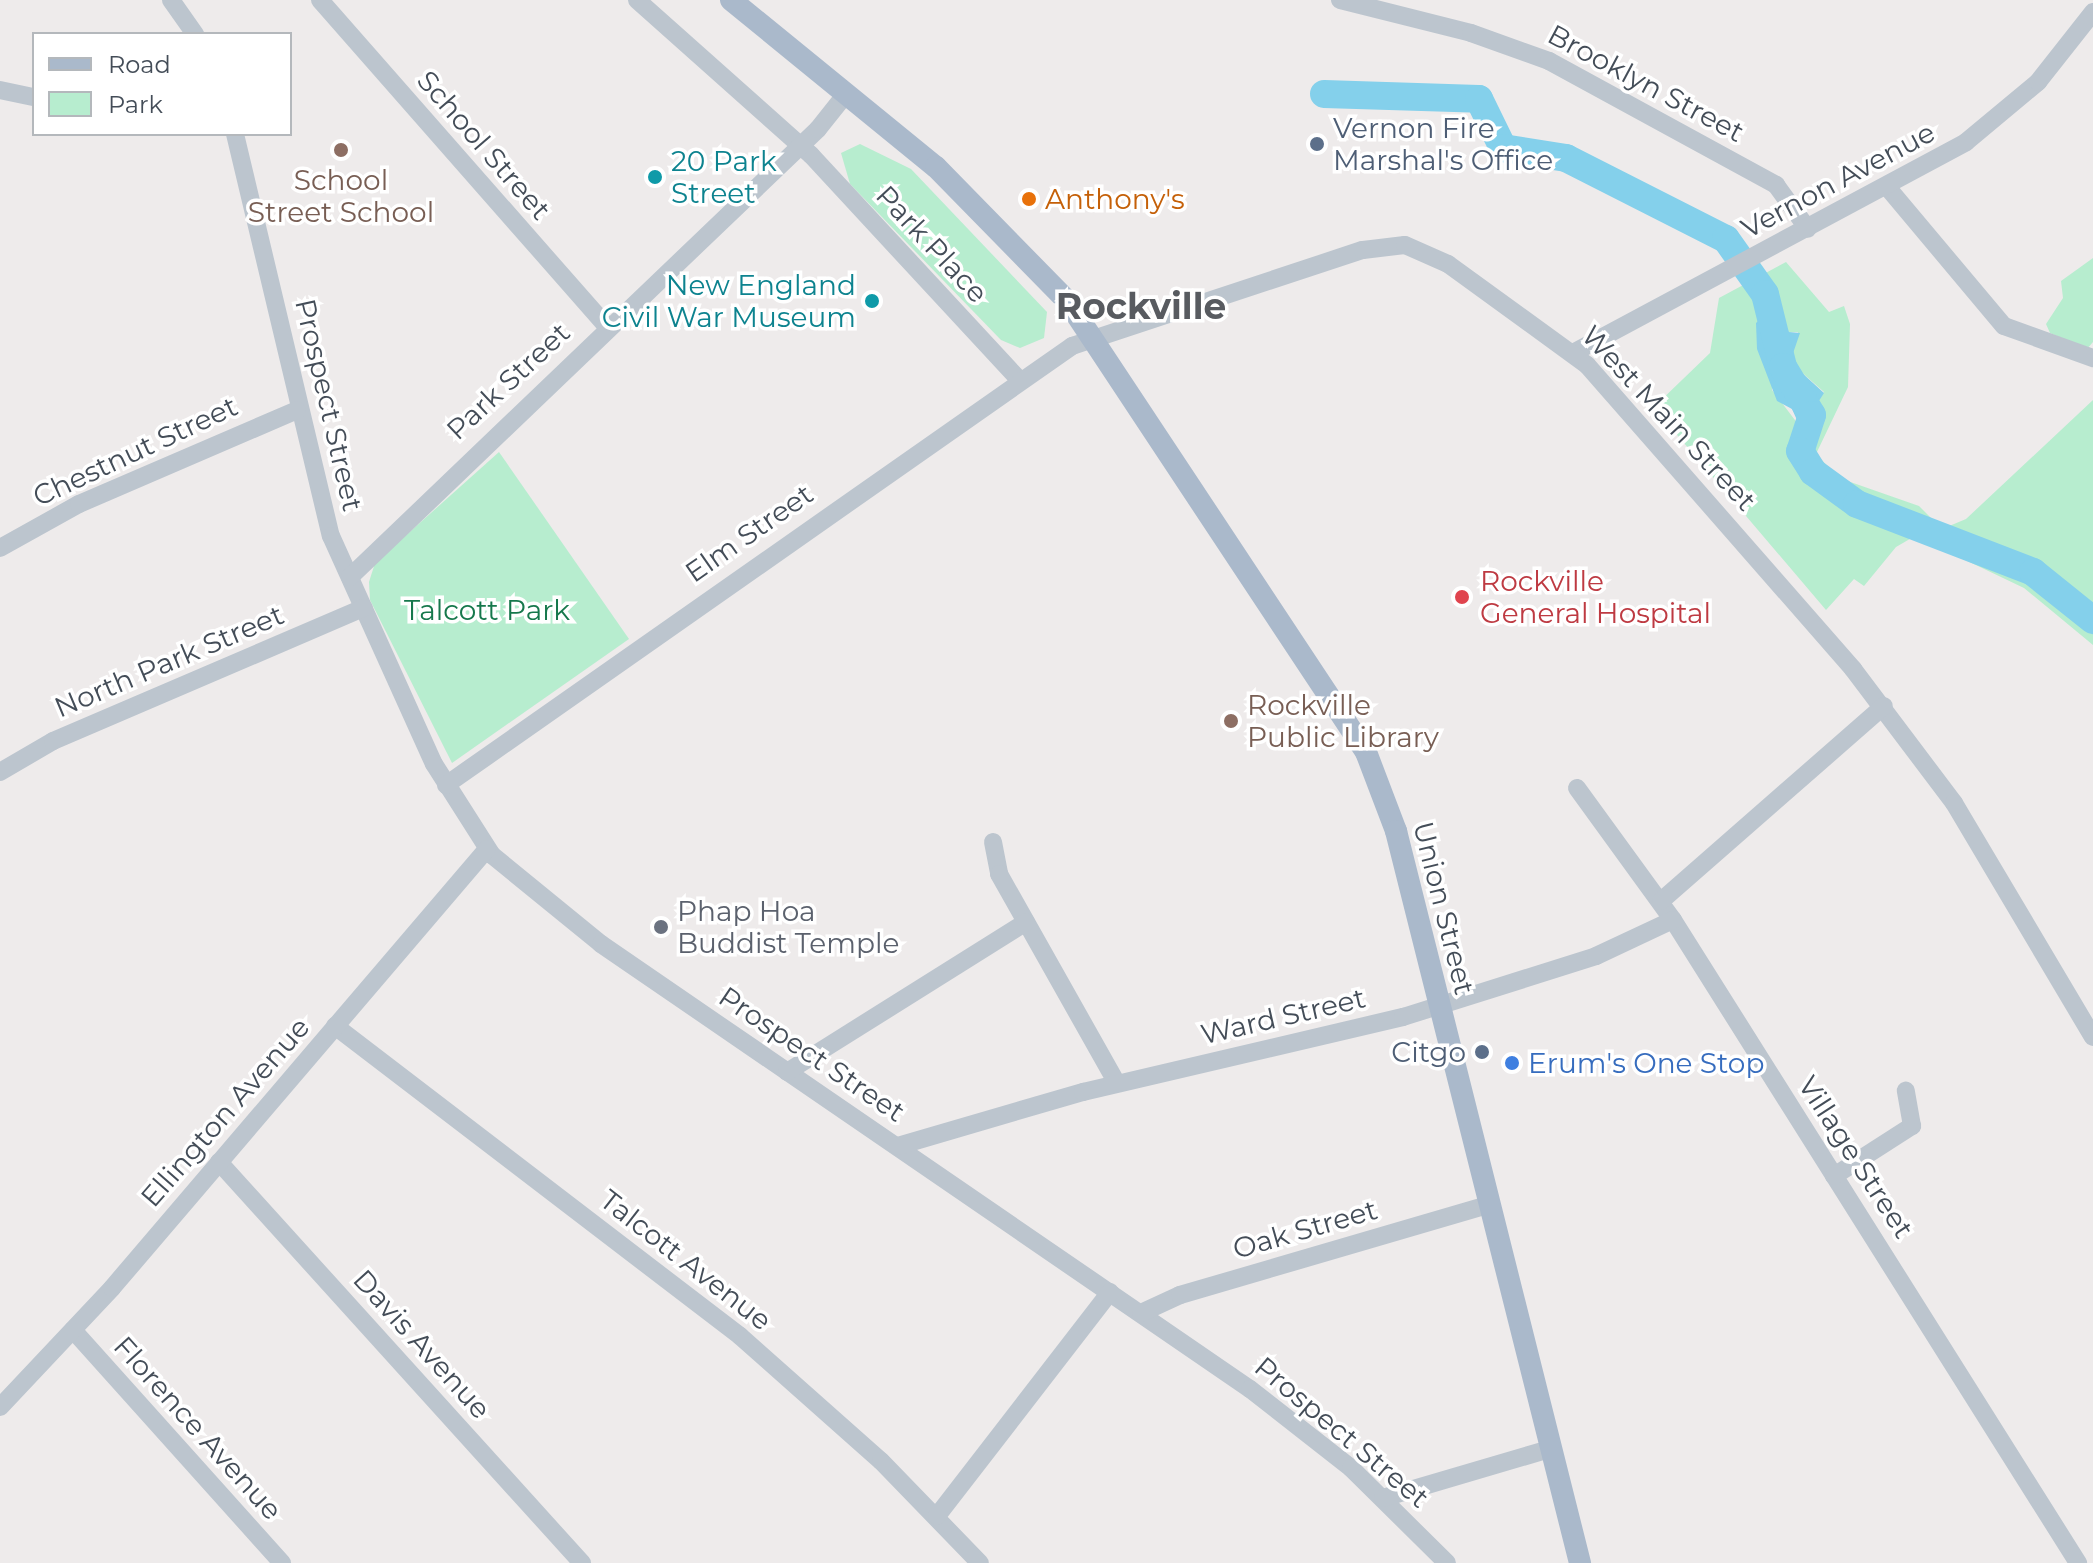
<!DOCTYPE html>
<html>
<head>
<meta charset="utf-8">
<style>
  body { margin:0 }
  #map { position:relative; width:2093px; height:1563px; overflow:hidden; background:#eeebeb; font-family:Montserrat,sans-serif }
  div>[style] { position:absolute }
  .green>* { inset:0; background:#b7edcf }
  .water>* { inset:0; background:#84d0eb }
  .river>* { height:28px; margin:-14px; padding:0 14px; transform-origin:14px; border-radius:14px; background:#84d0eb }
  .minor>* { height:18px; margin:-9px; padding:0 9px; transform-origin:9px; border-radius:9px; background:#bcc5ce }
  .major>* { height:22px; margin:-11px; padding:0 11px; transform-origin:11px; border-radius:11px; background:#aab9cb }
  .dots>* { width:22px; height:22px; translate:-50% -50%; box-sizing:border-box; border:4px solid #fff; border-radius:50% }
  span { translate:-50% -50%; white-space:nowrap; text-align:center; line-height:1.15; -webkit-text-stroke:7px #fff; paint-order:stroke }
  .street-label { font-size:28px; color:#444d58 }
  .service-label { font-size:28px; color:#4e5e75 }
  .left { translate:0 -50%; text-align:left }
  .right { translate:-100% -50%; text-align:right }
  .culture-label { font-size:28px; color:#0d838f }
  .education-label { font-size:28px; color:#785e54 }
  .food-label { font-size:28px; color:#c56008 }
  .health-label { font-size:28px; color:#be3a42 }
  .park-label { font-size:28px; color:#16784c }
  .worship-label { font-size:28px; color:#5b616d }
  .shop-label { font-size:28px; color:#366cbe }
  .district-label { font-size:36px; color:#585b60; font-weight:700 }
  .legend { position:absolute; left:32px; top:32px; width:260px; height:104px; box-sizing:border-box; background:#fff; border:2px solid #b4b8bc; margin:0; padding:10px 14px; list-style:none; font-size:24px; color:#444d58 }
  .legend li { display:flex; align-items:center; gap:16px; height:40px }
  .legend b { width:40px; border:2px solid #b4b8bc }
</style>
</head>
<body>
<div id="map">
  <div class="green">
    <i style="clip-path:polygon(860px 144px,911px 169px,1047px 312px,1044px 338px,1020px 348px,1001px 340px,850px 184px,841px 153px)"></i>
    <i style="clip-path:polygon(2093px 258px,2093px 342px,2087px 349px,2050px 333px,2046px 324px,2063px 298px,2061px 281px)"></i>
    <i style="clip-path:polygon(evenodd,1786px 262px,1829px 312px,1844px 306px,1850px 324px,1848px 387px,1816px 454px,1839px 478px,1919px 506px,1942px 529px,1966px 519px,2093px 400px,2093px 645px,2024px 588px,1915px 536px,1896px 547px,1864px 586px,1854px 579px,1826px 610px,1661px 416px,1655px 406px,1710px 353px,1719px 298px,1786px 262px,1772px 310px,1789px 332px,1798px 332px,1790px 362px,1824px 392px,1801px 428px,1772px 390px,1772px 310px)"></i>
    <i style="clip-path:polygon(499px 452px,629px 639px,452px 763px,370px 600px,369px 582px,375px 563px)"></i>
  </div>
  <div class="water">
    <i style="clip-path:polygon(1771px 308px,1789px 332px,1800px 333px,1790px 362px,1824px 393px,1801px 429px,1792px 409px,1777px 401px,1757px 349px,1756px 323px)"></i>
  </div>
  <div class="river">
    <i style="left:1324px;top:94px;width:155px;rotate:1.8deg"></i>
    <i style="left:1479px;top:99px;width:55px;rotate:63.9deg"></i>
    <i style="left:1503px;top:148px;width:64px;rotate:9deg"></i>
    <i style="left:1566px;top:158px;width:179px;rotate:26.9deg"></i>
    <i style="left:1726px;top:239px;width:67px;rotate:54.7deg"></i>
    <i style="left:1765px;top:294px;width:75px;rotate:76.1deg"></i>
    <i style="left:1783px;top:367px;width:56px;rotate:58.9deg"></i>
    <i style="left:1812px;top:415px;width:38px;rotate:108deg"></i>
    <i style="left:1800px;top:451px;width:25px;rotate:58deg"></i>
    <i style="left:1813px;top:472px;width:54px;rotate:36deg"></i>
    <i style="left:1857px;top:504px;width:189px;rotate:21.1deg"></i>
    <i style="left:2033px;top:572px;width:77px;rotate:38.7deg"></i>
  </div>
  <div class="minor">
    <i style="left:171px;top:0;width:42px;rotate:54.8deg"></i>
    <i style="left:320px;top:0;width:435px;rotate:48.7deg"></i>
    <i style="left:637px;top:0;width:233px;rotate:41.7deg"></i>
    <i style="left:811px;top:155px;width:308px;rotate:47.2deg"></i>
    <i style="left:1340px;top:0;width:135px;rotate:14.1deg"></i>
    <i style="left:1471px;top:33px;width:83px;rotate:19.7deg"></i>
    <i style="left:1549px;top:61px;width:259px;rotate:28.6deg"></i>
    <i style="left:1776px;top:185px;width:54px;rotate:54deg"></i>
    <i style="left:0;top:90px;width:35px;rotate:12deg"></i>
    <i style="left:235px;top:134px;width:413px;rotate:76.6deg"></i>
    <i style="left:331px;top:536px;width:250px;rotate:65.7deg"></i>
    <i style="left:434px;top:764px;width:108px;rotate:57.5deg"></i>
    <i style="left:492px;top:855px;width:141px;rotate:39.2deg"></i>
    <i style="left:601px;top:944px;width:787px;rotate:34.44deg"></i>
    <i style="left:1250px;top:1389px;width:128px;rotate:38deg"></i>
    <i style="left:1351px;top:1468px;width:135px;rotate:44.7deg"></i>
    <i style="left:1888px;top:188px;width:180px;rotate:50deg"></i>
    <i style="left:2004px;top:326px;width:95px;rotate:19.8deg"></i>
    <i style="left:1573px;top:353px;width:446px;rotate:-28.2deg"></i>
    <i style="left:1966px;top:142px;width:94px;rotate:-39.8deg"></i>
    <i style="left:2038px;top:82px;width:89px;rotate:-51.8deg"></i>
    <i style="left:0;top:548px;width:90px;rotate:-29.1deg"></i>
    <i style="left:79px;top:504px;width:237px;rotate:-23.3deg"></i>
    <i style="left:350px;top:577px;width:648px;rotate:-43.75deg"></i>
    <i style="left:818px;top:129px;width:43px;rotate:-51.5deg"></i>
    <i style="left:0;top:772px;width:61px;rotate:-30.3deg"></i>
    <i style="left:53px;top:741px;width:338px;rotate:-23.2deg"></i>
    <i style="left:446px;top:785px;width:765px;rotate:-35.04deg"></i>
    <i style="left:1072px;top:346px;width:306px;rotate:-18.3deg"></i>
    <i style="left:1363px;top:250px;width:42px;rotate:-6.8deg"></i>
    <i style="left:1405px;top:245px;width:47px;rotate:23.8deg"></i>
    <i style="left:1448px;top:264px;width:172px;rotate:36deg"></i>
    <i style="left:1587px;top:365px;width:404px;rotate:48.8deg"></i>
    <i style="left:1853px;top:669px;width:168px;rotate:53deg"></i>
    <i style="left:1954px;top:803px;width:272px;rotate:59.3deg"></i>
    <i style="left:1577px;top:788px;width:163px;rotate:54deg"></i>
    <i style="left:1673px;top:920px;width:760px;rotate:57.79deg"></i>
    <i style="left:993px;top:842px;width:33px;rotate:79deg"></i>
    <i style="left:999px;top:874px;width:240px;rotate:60.6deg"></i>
    <i style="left:1661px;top:901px;width:296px;rotate:-41.2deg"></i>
    <i style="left:335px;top:1026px;width:510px;rotate:37.43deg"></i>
    <i style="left:740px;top:1336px;width:188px;rotate:41.6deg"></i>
    <i style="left:881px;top:1461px;width:142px;rotate:45.9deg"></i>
    <i style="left:787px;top:1072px;width:282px;rotate:-32.1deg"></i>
    <i style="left:898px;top:1146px;width:193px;rotate:-16.3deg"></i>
    <i style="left:1083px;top:1092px;width:329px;rotate:-13.2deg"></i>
    <i style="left:1403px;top:1017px;width:202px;rotate:-17.5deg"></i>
    <i style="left:1596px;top:956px;width:85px;rotate:-25.1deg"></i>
    <i style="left:219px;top:1162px;width:541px;rotate:47.85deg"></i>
    <i style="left:1834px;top:1176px;width:93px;rotate:-32.7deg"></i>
    <i style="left:1912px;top:1126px;width:36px;rotate:-100deg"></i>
    <i style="left:1141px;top:1313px;width:43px;rotate:-24.8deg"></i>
    <i style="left:1180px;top:1295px;width:321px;rotate:-16.3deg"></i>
    <i style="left:73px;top:1330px;width:313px;rotate:48.1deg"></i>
    <i style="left:0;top:1407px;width:163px;rotate:-46.7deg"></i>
    <i style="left:112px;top:1288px;width:577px;rotate:-49.5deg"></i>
    <i style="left:1383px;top:1498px;width:174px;rotate:-16.4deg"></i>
    <i style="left:937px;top:1516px;width:283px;rotate:-52.3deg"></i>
  </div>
  <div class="major">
    <i style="left:731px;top:0;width:264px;rotate:39.2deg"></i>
    <i style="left:936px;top:167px;width:189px;rotate:45.6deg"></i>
    <i style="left:1068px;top:302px;width:540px;rotate:56.49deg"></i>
    <i style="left:1366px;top:752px;width:85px;rotate:69.2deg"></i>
    <i style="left:1396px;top:831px;width:755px;rotate:75.89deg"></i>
  </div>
  <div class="dots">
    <i style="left:1317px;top:144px;background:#5c6f8a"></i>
    <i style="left:341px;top:150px;background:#8d6e63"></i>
    <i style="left:655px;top:177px;background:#0f9aa8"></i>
    <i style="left:1029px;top:199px;background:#e8710a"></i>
    <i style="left:872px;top:301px;background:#0f9aa8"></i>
    <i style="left:1462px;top:597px;background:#e0444e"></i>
    <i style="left:1231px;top:721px;background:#8d6e63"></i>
    <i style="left:661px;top:927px;background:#6b7280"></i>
    <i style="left:1482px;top:1052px;background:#5c6f8a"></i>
    <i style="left:1512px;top:1063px;background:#3f7fe0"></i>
  </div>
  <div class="street-label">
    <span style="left:1646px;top:83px;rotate:28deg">Brooklyn Street</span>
    <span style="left:484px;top:145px;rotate:49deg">School Street</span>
    <span style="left:1838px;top:180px;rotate:-28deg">Vernon Avenue</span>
    <span style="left:932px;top:244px;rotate:47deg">Park Place</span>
    <span style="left:508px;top:381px;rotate:-43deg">Park Street</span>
    <span style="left:329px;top:405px;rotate:77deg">Prospect Street</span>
    <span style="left:1669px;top:418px;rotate:47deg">West Main Street</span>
    <span style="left:135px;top:451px;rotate:-25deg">Chestnut Street</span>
    <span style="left:749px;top:533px;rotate:-35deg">Elm Street</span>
    <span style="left:169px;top:661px;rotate:-23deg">North Park Street</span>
    <span style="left:1444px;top:908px;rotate:76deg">Union Street</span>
    <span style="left:1283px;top:1016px;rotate:-13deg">Ward Street</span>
    <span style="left:812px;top:1054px;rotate:34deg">Prospect Street</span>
    <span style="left:225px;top:1112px;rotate:-49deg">Ellington Avenue</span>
    <span style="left:1856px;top:1157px;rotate:57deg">Village Street</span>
    <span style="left:1305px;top:1229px;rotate:-16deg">Oak Street</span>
    <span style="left:686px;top:1260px;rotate:38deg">Talcott Avenue</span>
    <span style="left:422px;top:1344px;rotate:48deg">Davis Avenue</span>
    <span style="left:198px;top:1428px;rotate:48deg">Florence Avenue</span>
    <span style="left:1342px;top:1432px;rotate:40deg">Prospect Street</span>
  </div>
  <div class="service-label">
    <span class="left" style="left:1333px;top:144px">Vernon Fire<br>Marshal's Office</span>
    <span class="right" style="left:1466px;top:1052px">Citgo</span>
  </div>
  <div class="culture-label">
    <span class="left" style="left:671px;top:177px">20 Park<br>Street</span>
    <span class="right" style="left:856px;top:301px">New England<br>Civil War Museum</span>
  </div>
  <div class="education-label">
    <span style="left:341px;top:196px">School<br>Street School</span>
    <span class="left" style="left:1247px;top:721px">Rockville<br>Public Library</span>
  </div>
  <div class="food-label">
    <span class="left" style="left:1045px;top:199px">Anthony's</span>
  </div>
  <div class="health-label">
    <span class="left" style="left:1480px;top:597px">Rockville<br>General Hospital</span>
  </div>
  <div class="park-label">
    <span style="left:487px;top:610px">Talcott Park</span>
  </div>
  <div class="worship-label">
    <span class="left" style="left:677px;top:927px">Phap Hoa<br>Buddist Temple</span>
  </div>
  <div class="shop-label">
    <span class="left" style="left:1528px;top:1063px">Erum's One Stop</span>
  </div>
  <div class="district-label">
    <span style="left:1141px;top:307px">Rockville</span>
  </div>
  <ul class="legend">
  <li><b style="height:10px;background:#aab9cb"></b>Road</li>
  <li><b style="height:22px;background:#b7edcf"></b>Park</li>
  </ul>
</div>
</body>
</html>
